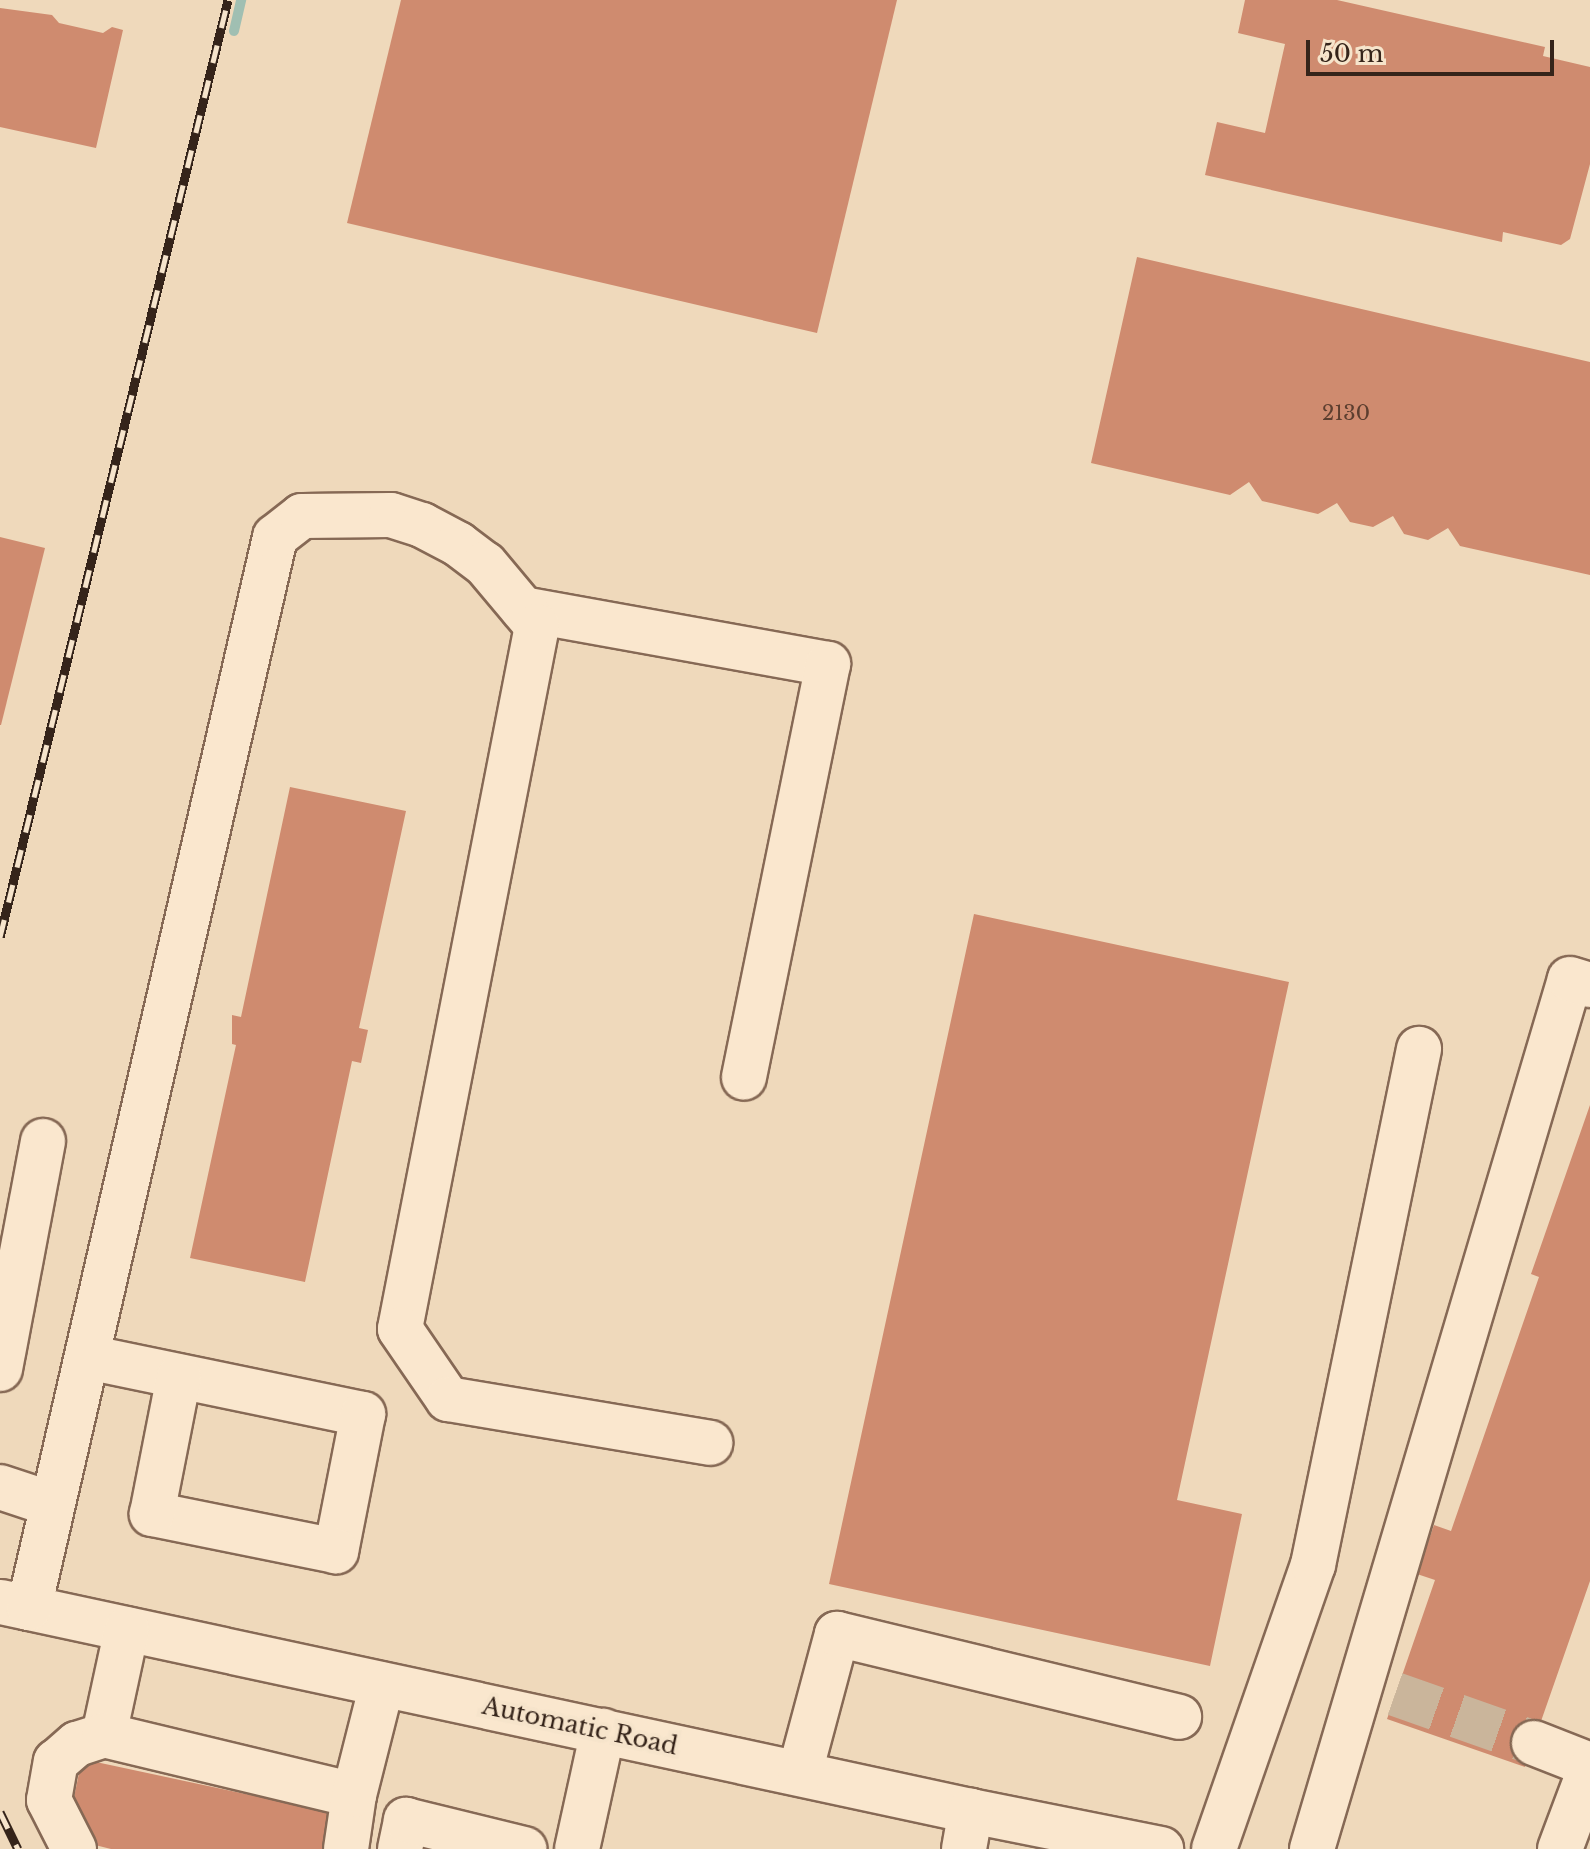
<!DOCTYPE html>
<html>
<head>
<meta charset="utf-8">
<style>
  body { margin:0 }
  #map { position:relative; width:1590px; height:1849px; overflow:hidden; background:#efd9bb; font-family:"Libre Baskerville",serif }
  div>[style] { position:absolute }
  .stream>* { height:10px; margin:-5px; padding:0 5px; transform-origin:5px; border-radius:5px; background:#a0bfb2 }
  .building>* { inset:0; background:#cf8b6f }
  .minor-tunnel>* { height:44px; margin-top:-22px; transform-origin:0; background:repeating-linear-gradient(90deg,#cab59b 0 44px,transparent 0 66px) }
  .roads { filter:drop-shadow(2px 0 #866955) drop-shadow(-2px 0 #866955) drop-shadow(0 2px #866955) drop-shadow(0 -2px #866955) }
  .minor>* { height:44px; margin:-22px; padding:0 22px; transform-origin:22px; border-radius:22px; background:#fae7ce }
  .rail>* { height:9px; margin-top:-4.5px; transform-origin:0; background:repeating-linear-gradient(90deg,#f6e4cb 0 18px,#35241a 0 36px); box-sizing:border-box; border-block:2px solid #35241a }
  span { translate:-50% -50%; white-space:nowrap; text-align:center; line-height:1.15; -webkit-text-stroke:8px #f6e4cb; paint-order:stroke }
  .number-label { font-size:20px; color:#5c3e2f }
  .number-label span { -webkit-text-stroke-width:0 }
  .street-label { font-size:24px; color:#35241a }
  .scale { position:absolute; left:1306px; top:40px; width:248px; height:36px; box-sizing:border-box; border:4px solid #35241a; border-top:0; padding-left:10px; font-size:24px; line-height:28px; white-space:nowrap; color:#35241a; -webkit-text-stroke:6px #f6e4cb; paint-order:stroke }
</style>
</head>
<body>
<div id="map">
  <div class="stream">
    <i style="left:234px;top:31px;width:32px;rotate:-77deg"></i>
  </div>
  <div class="building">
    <i style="clip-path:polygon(401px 0,897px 0,817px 333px,347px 223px)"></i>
    <i style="clip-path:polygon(1245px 0,1337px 0,1545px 47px,1543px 56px,1590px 67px,1590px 164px,1570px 239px,1561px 245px,1503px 232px,1502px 242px,1205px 175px,1217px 122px,1265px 133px,1285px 44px,1238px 33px)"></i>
    <i style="clip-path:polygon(0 8px,52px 15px,59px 23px,103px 33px,112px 27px,123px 30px,96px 148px,0 127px)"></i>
    <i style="clip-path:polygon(1137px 257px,1590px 362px,1590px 575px,1460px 546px,1448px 528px,1428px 540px,1404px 534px,1393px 516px,1373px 527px,1350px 522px,1337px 503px,1318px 514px,1262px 501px,1249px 482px,1230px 495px,1091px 463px)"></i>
    <i style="clip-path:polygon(0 537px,45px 548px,1px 725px,0 725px)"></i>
    <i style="clip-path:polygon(290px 787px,406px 811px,359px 1028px,368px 1030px,361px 1063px,352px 1061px,305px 1282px,190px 1258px,236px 1045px,232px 1044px,232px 1015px,241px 1017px)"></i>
    <i style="clip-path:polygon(974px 914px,1289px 982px,1177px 1500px,1242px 1514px,1210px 1666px,829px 1584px)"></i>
    <i style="clip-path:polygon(1590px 1105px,1590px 1581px,1525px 1767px,1387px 1719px,1435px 1580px,1417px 1574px,1434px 1525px,1451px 1531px,1539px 1277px,1531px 1274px)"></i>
    <i style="clip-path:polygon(82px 1759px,334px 1813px,327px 1849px,111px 1849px,87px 1843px,70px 1816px)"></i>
  </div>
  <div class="minor-tunnel">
    <i style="left:1395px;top:1694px;width:147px;rotate:19.4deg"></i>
  </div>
  <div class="roads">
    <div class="minor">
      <i style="left:523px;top:609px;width:310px;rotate:10.2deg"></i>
      <i style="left:828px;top:664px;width:422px;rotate:101.5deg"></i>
      <i style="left:87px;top:1357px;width:282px;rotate:11.7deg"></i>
      <i style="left:363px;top:1414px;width:140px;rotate:101.1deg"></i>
      <i style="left:336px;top:1551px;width:188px;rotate:-168.6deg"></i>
      <i style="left:152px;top:1514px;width:140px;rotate:-78.9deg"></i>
      <i style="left:0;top:1369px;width:232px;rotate:-79.3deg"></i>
      <i style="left:0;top:1487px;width:54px;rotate:18.4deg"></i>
      <i style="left:1px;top:1602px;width:992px;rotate:12.16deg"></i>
      <i style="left:971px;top:1811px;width:194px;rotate:11.3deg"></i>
      <i style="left:29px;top:1608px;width:1099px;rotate:-77.06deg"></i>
      <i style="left:275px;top:537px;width:34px;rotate:-38deg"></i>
      <i style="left:302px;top:516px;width:89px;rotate:-0.6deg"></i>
      <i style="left:391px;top:515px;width:33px;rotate:18deg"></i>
      <i style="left:422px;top:525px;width:41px;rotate:27.8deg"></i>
      <i style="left:458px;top:544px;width:34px;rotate:37deg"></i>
      <i style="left:485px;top:564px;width:81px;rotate:50deg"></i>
      <i style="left:537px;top:626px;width:716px;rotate:101.03deg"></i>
      <i style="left:400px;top:1329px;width:85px;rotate:55.6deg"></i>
      <i style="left:448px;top:1399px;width:266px;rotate:9.5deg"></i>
      <i style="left:104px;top:1735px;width:108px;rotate:-77.8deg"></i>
      <i style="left:1534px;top:1743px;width:60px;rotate:21.4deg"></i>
      <i style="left:800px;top:1772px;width:143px;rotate:-75deg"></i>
      <i style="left:837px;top:1634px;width:352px;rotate:13.6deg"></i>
      <i style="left:74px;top:1849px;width:55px;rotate:-117deg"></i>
      <i style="left:49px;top:1800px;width:39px;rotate:-80deg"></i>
      <i style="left:56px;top:1762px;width:28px;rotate:-41deg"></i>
      <i style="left:77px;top:1744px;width:28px;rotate:-18deg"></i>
      <i style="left:104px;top:1735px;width:257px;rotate:13.5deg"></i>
      <i style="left:346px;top:1849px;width:55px;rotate:-81.6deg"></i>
      <i style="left:354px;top:1795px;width:114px;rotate:-75.8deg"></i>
      <i style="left:400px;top:1849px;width:30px;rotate:-78deg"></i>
      <i style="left:406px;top:1820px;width:122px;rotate:13.8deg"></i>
      <i style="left:577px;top:1849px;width:121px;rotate:-77.6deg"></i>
      <i style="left:964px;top:1849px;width:39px;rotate:-80deg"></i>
      <i style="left:1214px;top:1849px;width:301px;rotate:-70.8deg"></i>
      <i style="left:1313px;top:1565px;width:527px;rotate:-78.39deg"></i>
      <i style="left:1312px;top:1849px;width:907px;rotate:-73.48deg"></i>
      <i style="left:1570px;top:979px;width:21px;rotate:17deg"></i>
      <i style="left:1560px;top:1849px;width:85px;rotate:-69.4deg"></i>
    </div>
  </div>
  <div class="rail">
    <i style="left:0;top:937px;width:964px;rotate:-76.32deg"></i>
    <i style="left:0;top:1812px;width:41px;rotate:64.1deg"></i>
  </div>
  <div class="number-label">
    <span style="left:1346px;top:413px">2130</span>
  </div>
  <div class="street-label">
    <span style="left:580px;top:1726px;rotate:12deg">Automatic Road</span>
  </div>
  <div class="scale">50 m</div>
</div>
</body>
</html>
